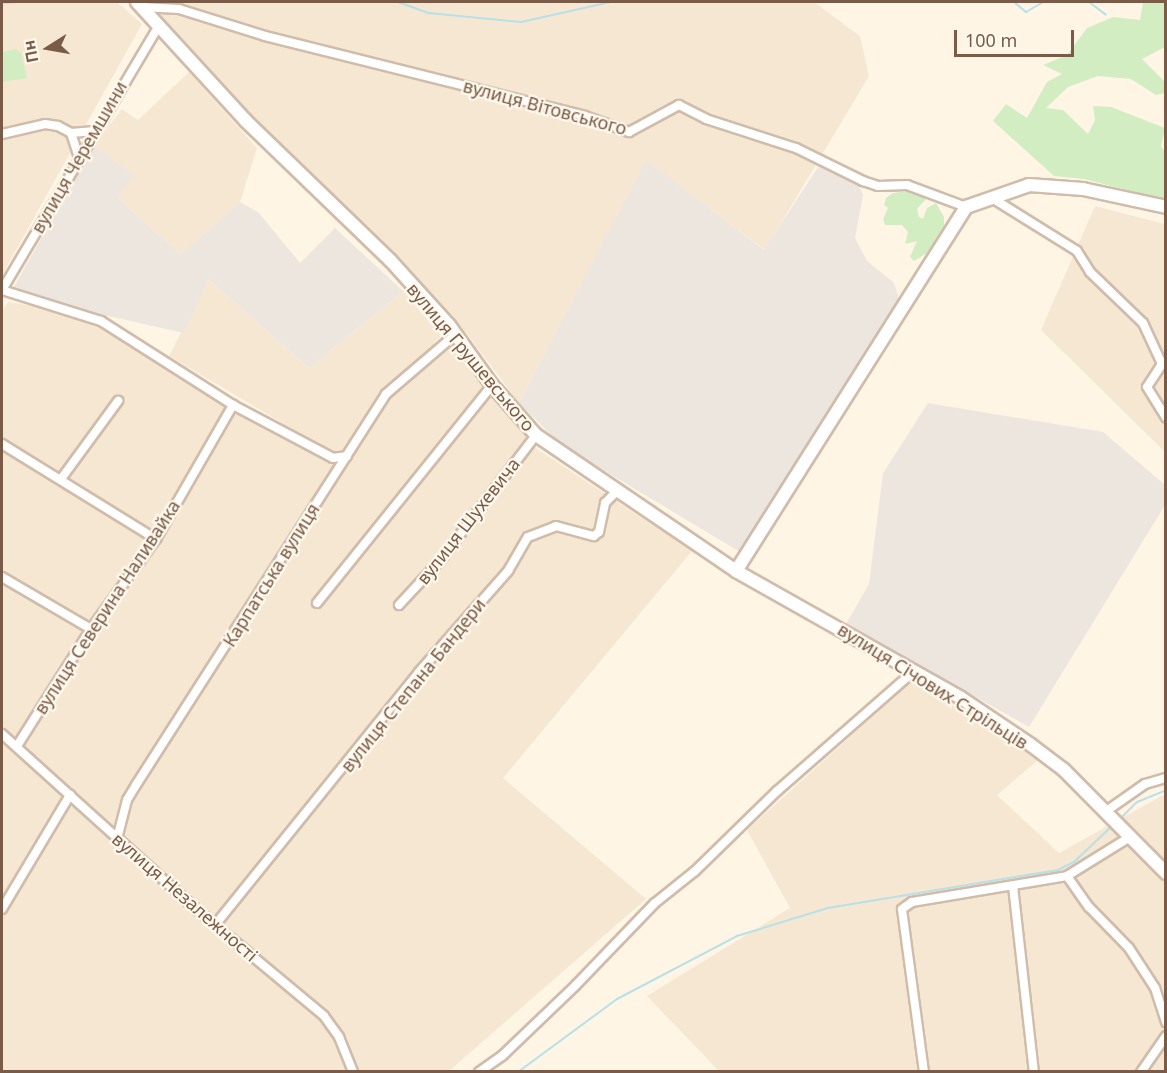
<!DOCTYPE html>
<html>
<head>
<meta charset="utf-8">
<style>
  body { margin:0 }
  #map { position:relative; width:1167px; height:1073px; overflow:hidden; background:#fef5e5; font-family:"Noto Sans",sans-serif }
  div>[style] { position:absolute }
  .residential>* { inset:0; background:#f6e7d2 }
  .industrial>* { inset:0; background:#ede6df }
  .green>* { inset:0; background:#d2edc2 }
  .stream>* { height:2px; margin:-1px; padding:0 1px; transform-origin:1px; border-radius:1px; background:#b7e0e9 }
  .roads { filter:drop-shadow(2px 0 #d0bcaa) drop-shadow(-2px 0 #d0bcaa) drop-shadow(0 2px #d0bcaa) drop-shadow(0 -2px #d0bcaa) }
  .street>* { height:8px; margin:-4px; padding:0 4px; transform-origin:4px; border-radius:4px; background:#fff }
  .secondary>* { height:12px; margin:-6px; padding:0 6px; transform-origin:6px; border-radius:6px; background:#fff }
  span { translate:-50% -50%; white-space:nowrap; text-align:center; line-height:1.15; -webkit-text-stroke:4.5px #fff8ed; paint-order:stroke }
  .street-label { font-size:18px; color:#795b48 }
  .frame { position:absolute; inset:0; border:3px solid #795b48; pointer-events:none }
  .north { position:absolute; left:18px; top:18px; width:60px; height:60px; -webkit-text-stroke:4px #fff8ed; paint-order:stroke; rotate:259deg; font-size:16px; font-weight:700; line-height:24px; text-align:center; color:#795b48 }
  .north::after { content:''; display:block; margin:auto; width:21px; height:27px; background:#795b48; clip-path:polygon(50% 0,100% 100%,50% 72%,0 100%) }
  .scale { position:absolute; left:954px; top:30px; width:120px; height:27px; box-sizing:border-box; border:3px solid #795b48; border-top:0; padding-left:8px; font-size:18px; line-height:21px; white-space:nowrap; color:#795b48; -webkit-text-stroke:4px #fff8ed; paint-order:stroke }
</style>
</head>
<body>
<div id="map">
  <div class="residential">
    <i style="clip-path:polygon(2px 2px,117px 2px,142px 24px,2px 275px)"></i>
    <i style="clip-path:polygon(145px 2px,814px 2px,860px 36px,869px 76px,765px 250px,646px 161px,519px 403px,454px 317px,263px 133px)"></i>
    <i style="clip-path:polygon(189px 72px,257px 148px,240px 202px,182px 256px,118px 198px,133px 175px,93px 146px,122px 109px,138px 120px)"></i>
    <i style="clip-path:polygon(1095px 206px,1165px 224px,1165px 452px,1041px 330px)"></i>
    <i style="clip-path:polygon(208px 279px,309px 368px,403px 291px,441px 336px,392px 387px,448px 344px,534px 447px,692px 551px,503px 778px,646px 899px,449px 1071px,2px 1071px,2px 312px,8px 302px,87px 315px,338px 464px,382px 398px,363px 418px,344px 451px,333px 453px,169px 356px)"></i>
    <i style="clip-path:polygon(913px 680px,1038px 760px,997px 795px,1059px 853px,1165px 794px,1165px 1071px,719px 1071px,647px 996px,790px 908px,747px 830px)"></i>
  </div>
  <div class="industrial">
    <i style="clip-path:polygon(93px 146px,134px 175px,118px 198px,181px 255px,240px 202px,258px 212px,300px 263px,335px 228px,403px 291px,309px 368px,208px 279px,184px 333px,10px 294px)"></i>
    <i style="clip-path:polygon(646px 160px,764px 250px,820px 164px,858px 183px,863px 195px,855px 238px,867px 261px,894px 283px,899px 299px,740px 552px,560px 444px,519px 403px)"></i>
    <i style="clip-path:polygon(928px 403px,1103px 432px,1165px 485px,1165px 505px,1029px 727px,846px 624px,869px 584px,883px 473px)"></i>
  </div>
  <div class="green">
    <i style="clip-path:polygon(1143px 2px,1165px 2px,1165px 47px,1142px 59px,1165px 82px,1165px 93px,1156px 95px,1131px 79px,1098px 76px,1068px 87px,1046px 108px,1063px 110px,1088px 134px,1095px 120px,1093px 106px,1111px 107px,1165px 128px,1161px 146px,1165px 152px,1165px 200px,1084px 179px,1054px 176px,993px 121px,1006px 104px,1027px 118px,1047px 82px,1062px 74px,1043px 65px,1067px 55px,1087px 28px,1113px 17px,1140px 20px)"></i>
    <i style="clip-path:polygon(16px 49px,21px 53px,27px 78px,2px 82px,2px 52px)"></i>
    <i style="clip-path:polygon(909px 191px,926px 199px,917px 209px,919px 217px,923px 219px,927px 208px,936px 203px,944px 217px,944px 226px,927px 253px,914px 261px,910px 257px,917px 241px,905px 244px,908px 232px,902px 225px,885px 225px,883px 219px,888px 208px,884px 205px,886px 198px,893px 193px)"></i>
  </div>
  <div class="stream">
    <i style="left:54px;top:2px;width:17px"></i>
    <i style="left:398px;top:2px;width:33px;rotate:20deg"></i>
    <i style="left:429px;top:13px;width:92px;rotate:5.6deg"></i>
    <i style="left:521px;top:22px;width:92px;rotate:-12.5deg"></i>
    <i style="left:1014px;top:2px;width:16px;rotate:40deg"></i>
    <i style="left:1026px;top:12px;width:20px;rotate:-30deg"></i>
    <i style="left:1089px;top:2px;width:21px;rotate:37deg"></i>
    <i style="left:2px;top:3px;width:16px;rotate:-4deg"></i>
    <i style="left:1119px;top:820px;width:25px;rotate:-45deg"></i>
    <i style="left:1137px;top:802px;width:31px;rotate:-22deg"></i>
    <i style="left:518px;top:1072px;width:123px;rotate:-36.4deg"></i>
    <i style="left:617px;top:999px;width:136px;rotate:-27.7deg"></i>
    <i style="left:737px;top:936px;width:95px;rotate:-17.1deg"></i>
    <i style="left:828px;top:908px;width:233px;rotate:-9.4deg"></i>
    <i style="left:1058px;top:870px;width:18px;rotate:-27deg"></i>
    <i style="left:1074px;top:862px;width:52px;rotate:-43.5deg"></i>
  </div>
  <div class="roads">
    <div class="street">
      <i style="left:142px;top:7px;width:37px;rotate:3deg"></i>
      <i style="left:179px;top:9px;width:90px;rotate:17.4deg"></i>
      <i style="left:265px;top:36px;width:330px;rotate:14deg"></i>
      <i style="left:585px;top:116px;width:47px;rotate:20deg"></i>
      <i style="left:629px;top:132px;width:57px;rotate:-28.4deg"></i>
      <i style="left:679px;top:105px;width:30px;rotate:27deg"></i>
      <i style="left:706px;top:119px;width:95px;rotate:17.9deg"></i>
      <i style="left:796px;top:148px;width:75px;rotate:26.2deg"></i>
      <i style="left:863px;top:181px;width:16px;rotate:18deg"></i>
      <i style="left:878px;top:186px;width:29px;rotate:-2deg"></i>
      <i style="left:907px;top:185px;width:63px;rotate:20.4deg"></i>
      <i style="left:71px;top:133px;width:24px;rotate:-5deg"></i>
      <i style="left:2px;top:134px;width:44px;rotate:-13.1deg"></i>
      <i style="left:45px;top:124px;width:13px;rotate:9deg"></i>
      <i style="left:58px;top:126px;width:15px;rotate:28deg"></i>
      <i style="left:71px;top:133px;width:25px;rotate:72deg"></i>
      <i style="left:992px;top:198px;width:100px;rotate:31.9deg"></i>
      <i style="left:1077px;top:251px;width:25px;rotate:58deg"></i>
      <i style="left:1090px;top:272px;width:74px;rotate:43.9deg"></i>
      <i style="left:1143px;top:323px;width:45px;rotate:65.1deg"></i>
      <i style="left:1162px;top:364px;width:27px;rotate:123deg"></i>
      <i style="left:1147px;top:387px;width:36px;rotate:58deg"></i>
      <i style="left:2px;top:290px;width:104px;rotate:17.4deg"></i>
      <i style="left:101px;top:321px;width:156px;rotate:32.5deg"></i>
      <i style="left:233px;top:405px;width:113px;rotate:27.9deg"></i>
      <i style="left:333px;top:458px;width:14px;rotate:-8deg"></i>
      <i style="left:2px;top:290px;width:307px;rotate:-59.3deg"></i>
      <i style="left:2px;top:444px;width:181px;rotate:31.7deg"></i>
      <i style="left:61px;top:479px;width:97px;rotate:-53.8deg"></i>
      <i style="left:2px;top:577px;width:103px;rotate:30.3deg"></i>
      <i style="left:317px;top:603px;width:280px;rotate:-51.2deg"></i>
      <i style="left:399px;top:605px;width:59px;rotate:-47.1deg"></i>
      <i style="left:439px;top:562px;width:160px;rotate:-52.6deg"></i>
      <i style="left:2px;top:734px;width:263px;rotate:42.1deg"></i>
      <i style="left:197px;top:910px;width:165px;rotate:39.8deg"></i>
      <i style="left:324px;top:1016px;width:26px;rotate:54deg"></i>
      <i style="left:339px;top:1037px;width:38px;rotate:68deg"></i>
      <i style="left:17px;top:746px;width:138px;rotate:-57.7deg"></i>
      <i style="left:91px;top:629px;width:111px;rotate:-54.2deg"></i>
      <i style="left:156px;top:539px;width:155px;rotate:-60.1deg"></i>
      <i style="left:1105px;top:812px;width:49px;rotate:-35deg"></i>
      <i style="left:1145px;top:784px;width:22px;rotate:-16deg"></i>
      <i style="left:117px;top:839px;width:40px;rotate:-75.6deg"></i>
      <i style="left:127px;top:800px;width:17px;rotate:-59deg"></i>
      <i style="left:136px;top:785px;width:464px;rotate:-57.4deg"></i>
      <i style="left:386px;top:394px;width:92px;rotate:-40.6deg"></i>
      <i style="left:1067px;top:876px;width:38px;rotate:55deg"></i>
      <i style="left:1089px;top:907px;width:57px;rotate:45.7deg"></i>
      <i style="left:1129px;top:948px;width:48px;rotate:57deg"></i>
      <i style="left:1155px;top:988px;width:36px;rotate:72deg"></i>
      <i style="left:1013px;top:886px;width:187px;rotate:83.6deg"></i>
      <i style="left:2px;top:909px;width:133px;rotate:-59.2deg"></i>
      <i style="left:215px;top:925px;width:325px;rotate:-51.1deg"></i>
      <i style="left:419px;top:672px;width:135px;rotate:-48.6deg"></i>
      <i style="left:508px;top:571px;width:39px;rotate:-60deg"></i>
      <i style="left:528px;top:537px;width:30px;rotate:-21deg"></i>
      <i style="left:556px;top:526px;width:39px;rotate:15deg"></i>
      <i style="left:594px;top:536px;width:6px;rotate:-39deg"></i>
      <i style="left:599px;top:532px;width:30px;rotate:-78deg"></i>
      <i style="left:605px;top:503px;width:16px;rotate:-45deg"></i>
      <i style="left:479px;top:1072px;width:29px;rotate:-35deg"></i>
      <i style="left:503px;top:1055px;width:100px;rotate:-43.8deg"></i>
      <i style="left:575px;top:986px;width:115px;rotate:-46.1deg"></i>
      <i style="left:655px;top:903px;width:51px;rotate:-38.7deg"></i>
      <i style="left:695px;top:871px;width:115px;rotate:-44.3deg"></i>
      <i style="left:777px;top:791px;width:182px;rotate:-41.2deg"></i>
      <i style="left:924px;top:1072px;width:164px;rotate:-97.7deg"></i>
      <i style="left:902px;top:909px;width:12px;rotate:-35deg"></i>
      <i style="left:912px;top:902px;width:157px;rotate:-9.5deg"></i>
      <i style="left:1067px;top:876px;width:74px;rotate:-31.8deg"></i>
      <i style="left:1141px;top:1072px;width:44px;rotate:-55.2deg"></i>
    </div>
    <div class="secondary">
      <i style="left:137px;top:2px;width:161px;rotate:47.5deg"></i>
      <i style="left:246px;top:121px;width:200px;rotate:44deg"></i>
      <i style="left:390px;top:260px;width:88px;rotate:47.8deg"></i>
      <i style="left:449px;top:325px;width:74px;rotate:54.4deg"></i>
      <i style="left:492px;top:385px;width:67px;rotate:48.7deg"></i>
      <i style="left:536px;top:435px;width:242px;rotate:34.2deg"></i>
      <i style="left:736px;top:571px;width:258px;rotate:29.4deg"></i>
      <i style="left:961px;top:698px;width:84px;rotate:33.9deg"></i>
      <i style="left:1031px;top:745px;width:41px;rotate:37.1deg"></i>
      <i style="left:1064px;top:770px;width:145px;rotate:45.3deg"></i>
      <i style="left:736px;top:571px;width:431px;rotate:-57.7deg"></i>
      <i style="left:966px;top:207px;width:67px;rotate:-19.2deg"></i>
      <i style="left:1029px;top:185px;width:54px;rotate:4.2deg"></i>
      <i style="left:1083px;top:189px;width:85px;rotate:12.2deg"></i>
    </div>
  </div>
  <div class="street-label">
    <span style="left:545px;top:107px;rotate:15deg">вулиця Вітовського</span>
    <span style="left:79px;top:157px;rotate:-60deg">вулиця Черемшини</span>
    <span style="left:471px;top:357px;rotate:50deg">вулиця Грушевського</span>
    <span style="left:468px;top:521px;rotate:-52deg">вулиця Шухевича</span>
    <span style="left:271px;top:575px;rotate:-58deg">Карпатська вулиця</span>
    <span style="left:107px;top:607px;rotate:-57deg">вулиця Северина Наливайка</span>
    <span style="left:413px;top:685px;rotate:-51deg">вулиця Степана Бандери</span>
    <span style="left:933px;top:686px;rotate:32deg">вулиця Січових Стрільців</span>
    <span style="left:185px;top:897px;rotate:41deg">вулиця Незалежності</span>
  </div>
  <div class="frame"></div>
  <div class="north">Пн</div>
  <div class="scale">100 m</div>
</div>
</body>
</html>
